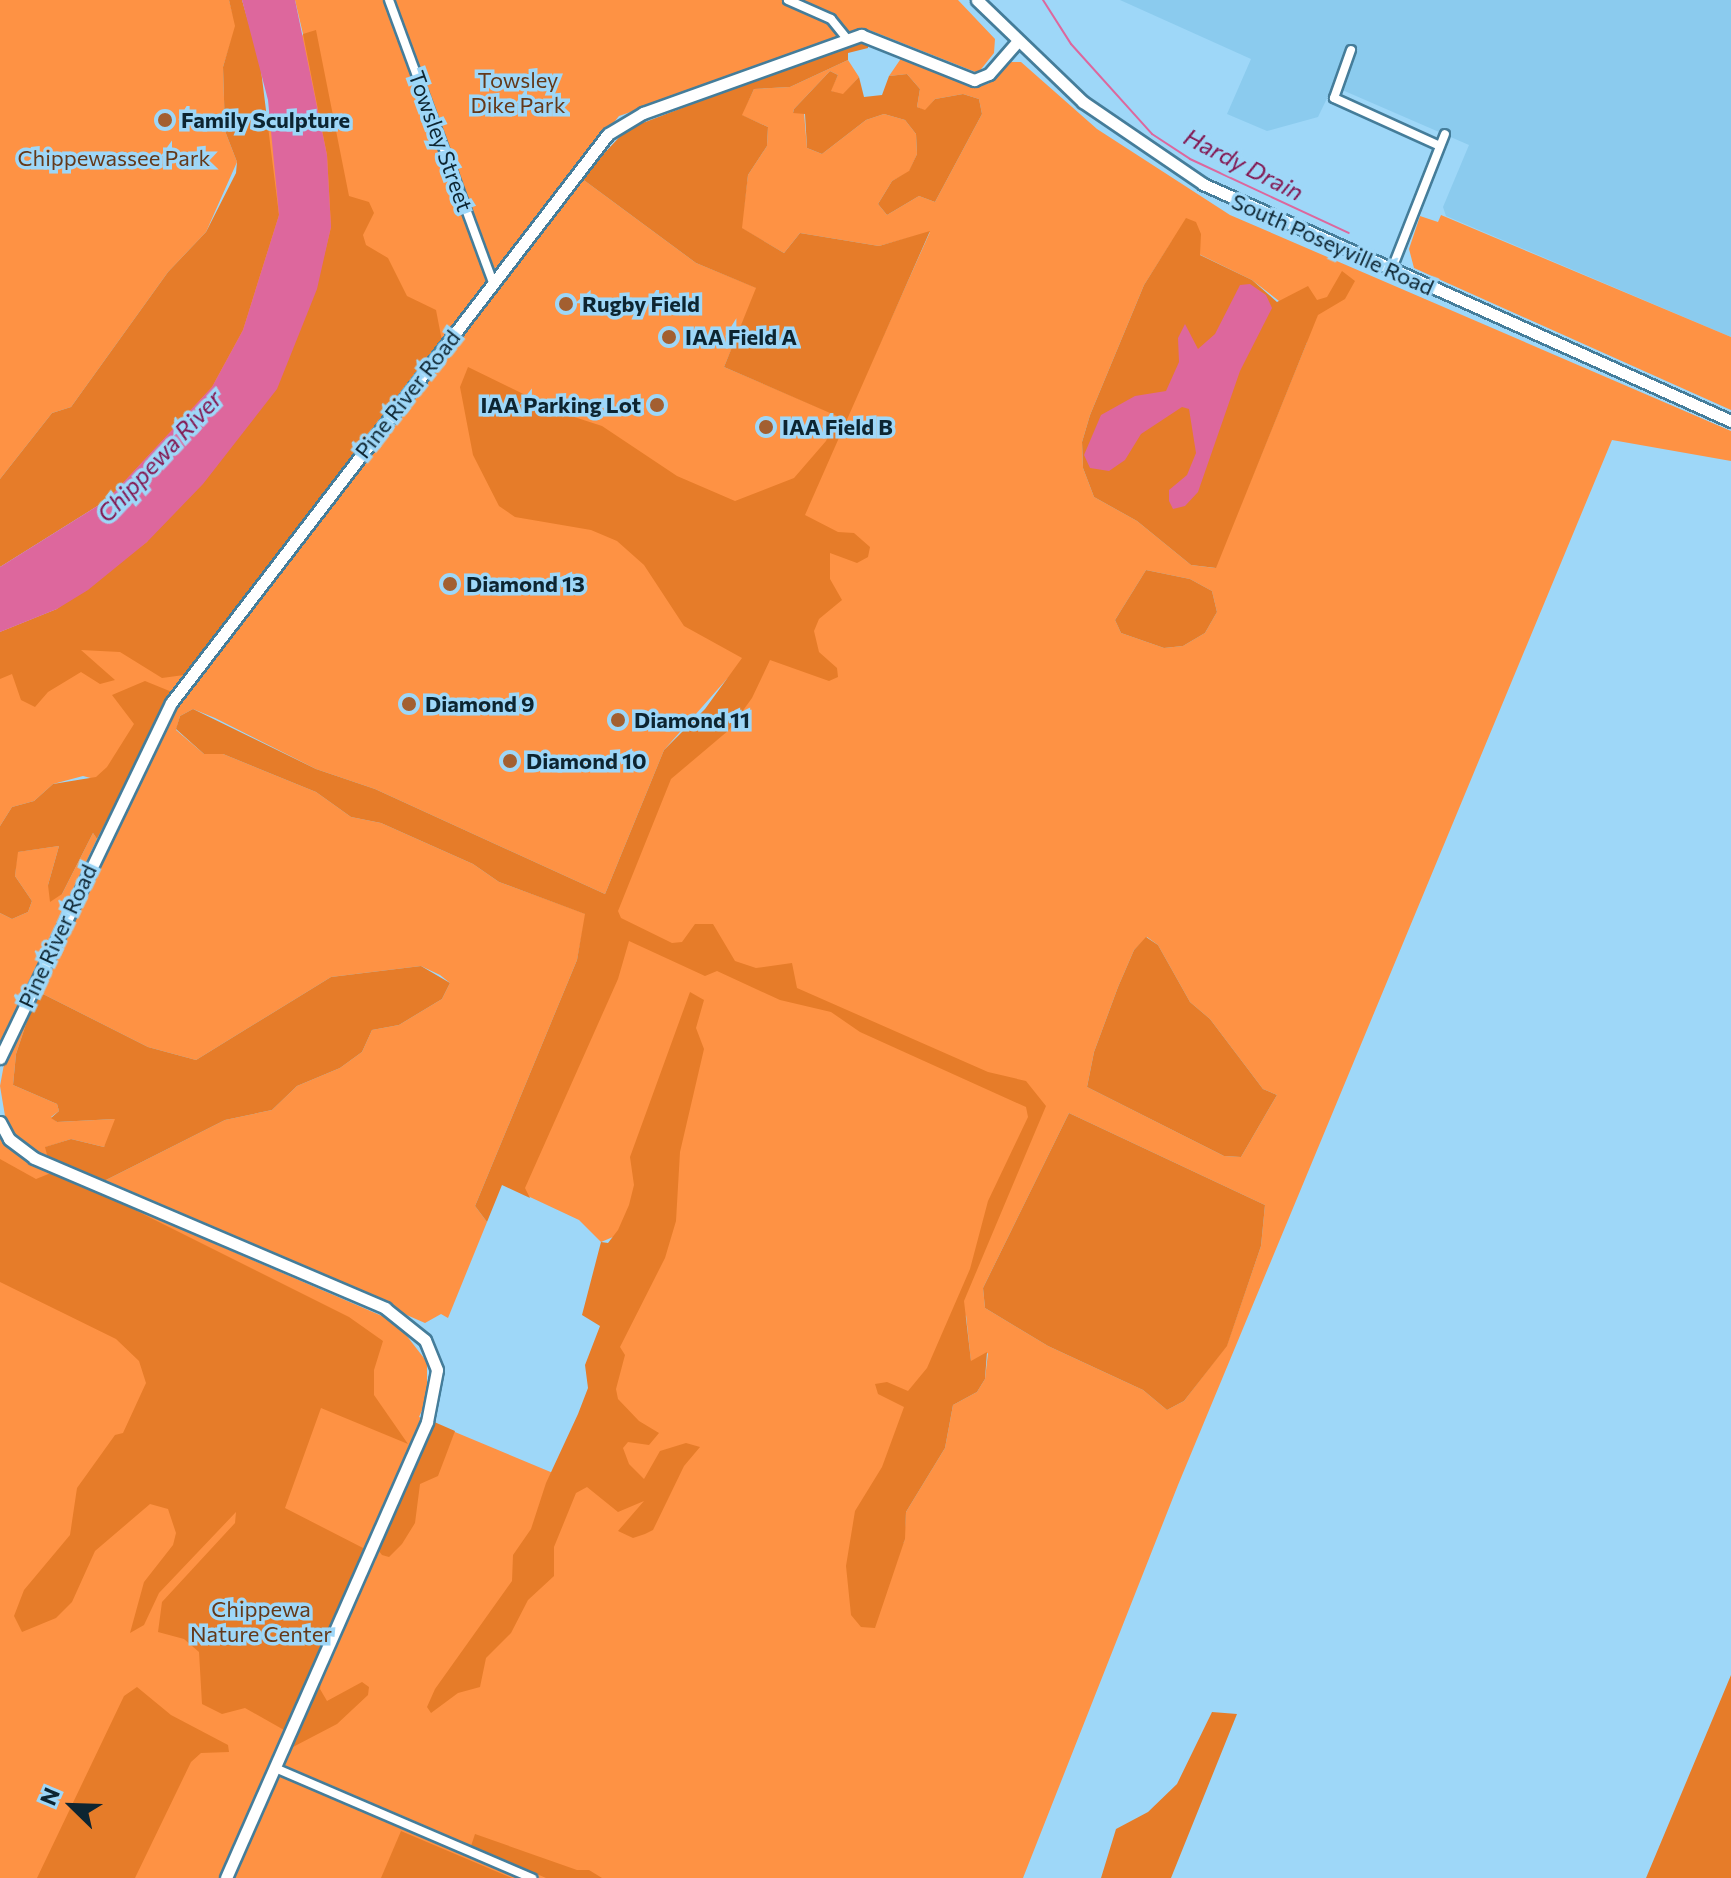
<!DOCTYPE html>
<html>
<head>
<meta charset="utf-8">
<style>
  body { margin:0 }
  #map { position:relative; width:1731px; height:1878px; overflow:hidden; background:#9ed7f8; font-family:Commissioner,sans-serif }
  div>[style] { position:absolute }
  .built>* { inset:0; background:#8bcbee }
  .green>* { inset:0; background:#fe9244 }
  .forest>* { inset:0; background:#e67c29 }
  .water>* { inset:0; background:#dd679d }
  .stream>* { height:2px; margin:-1px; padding:0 1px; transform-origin:1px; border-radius:1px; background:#dd679d }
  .roads { filter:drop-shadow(2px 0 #457d9a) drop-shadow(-2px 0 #457d9a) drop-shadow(0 2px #457d9a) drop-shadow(0 -2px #457d9a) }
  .street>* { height:8px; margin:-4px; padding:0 4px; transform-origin:4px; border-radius:4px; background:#fff }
  .secondary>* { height:11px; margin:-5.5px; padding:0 5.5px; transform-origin:5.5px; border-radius:5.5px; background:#fff }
  .dots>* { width:22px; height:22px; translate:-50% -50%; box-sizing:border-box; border:4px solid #9ed7f8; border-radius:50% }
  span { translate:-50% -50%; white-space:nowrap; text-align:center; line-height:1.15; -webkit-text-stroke:7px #9ed7f8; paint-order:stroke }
  .park-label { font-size:22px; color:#64391a }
  .poi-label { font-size:22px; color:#0d2531; font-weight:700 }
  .left { translate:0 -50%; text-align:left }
  .right { translate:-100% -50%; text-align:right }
  .street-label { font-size:22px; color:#0d2531 }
  .water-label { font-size:24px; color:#831751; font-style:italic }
  .north { position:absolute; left:32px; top:1766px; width:80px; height:80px; -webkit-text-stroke:6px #9ed7f8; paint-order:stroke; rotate:293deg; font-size:22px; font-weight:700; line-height:32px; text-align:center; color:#0d2531 }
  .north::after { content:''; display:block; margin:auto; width:28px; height:36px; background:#0d2531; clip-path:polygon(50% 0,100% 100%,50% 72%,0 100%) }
</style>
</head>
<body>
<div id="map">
  <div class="built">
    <i style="clip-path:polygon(1120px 0,1731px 0,1731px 337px,1446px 216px,1443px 207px,1469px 145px,1333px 86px,1318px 117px,1267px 131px,1227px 114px,1251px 59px)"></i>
  </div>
  <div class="green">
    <i style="clip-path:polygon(0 0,229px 0,236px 26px,223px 67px,225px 131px,237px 162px,206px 232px,168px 272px,71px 407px,52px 413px,0 479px)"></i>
    <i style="clip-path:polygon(295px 0,958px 0,995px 39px,994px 53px,978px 73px,869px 30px,619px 116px,500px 265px,487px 273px,485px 285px,184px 675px,162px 705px,121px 786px,83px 776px,53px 784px,34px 801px,12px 807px,0 826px,0 632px,57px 609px,303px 34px)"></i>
    <i style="clip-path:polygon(evenodd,902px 57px,968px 86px,988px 84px,1009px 62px,1021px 62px,1097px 129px,1230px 215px,1731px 431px,1731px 461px,1612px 440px,1178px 1485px,1023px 1878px,0 1878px,0 1135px,20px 1155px,51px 1173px,396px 1322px,427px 1362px,427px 1399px,419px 1417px,565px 1478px,637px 1248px,613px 1237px,601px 1242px,579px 1220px,502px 1184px,667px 764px,741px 663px,664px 750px,605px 894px,375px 789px,316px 769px,215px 718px,193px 709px,180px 716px,176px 730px,204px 754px,223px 754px,316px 792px,351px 817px,381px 823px,473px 864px,499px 882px,586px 914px,577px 960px,475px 1206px,487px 1222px,448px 1318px,441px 1314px,425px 1323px,102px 1182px,225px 1120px,272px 1110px,297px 1086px,340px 1068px,362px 1052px,372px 1030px,399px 1025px,442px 999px,450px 983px,440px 975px,421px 966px,331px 977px,196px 1060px,148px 1047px,37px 991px,16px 1054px,13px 1085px,57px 1104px,59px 1111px,51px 1117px,57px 1122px,115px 1119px,117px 1125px,104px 1147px,71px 1139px,46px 1147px,48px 1159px,20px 1141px,6px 1122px,0 1086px,5px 1059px,37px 991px,161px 731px,183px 695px,581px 178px,696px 263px,757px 288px,724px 367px,846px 419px,930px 232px,879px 246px,800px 233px,784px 253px,741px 228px,748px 175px,767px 146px,768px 127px,741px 115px,754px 89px,790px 87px,848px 60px,859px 77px,843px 95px,830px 91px,838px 75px,830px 71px,794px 109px,793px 113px,804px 113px,807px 148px,822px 154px,866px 120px,884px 114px,905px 120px,916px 134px,917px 154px,909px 172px,892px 181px,878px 204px,887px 215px,919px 196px,935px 202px,982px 114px,979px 99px,963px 94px,935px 99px,925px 111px,917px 107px,920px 89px,907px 74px,889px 76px,902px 57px,1172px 241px,1252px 280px,1279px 301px,1307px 342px,1215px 568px,1191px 565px,1137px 521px,1094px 497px,1083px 468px,1082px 442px,1090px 415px,1144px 285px,1172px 241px,902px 57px,1146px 570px,1190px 579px,1212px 591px,1217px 612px,1205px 633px,1183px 646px,1164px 648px,1121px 633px,1115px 620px,1146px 570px,902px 57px,1147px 937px,1158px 945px,1190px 1002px,1210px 1019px,1263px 1089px,1277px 1095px,1241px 1157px,1224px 1156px,1087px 1087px,1094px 1052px,1118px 987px,1134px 950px,1147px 937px,902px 57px,1069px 1113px,1265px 1205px,1261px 1246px,1227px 1345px,1184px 1401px,1167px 1410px,1143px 1390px,1048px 1346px,985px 1308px,983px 1288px,1069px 1113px,902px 57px,966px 1315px,971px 1362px,988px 1353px,985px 1379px,977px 1392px,953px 1405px,945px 1448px,906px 1512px,904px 1543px,881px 1533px,850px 1609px,966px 1315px)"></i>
    <i style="clip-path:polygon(1441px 215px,1731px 337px,1731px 410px,1414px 268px,1409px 249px,1420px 216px,1438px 222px)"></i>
    <i style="clip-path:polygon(93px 833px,97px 839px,0 1043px,0 913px,12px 919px,28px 912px,32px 901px,15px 876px,17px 852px,59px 846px,48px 885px,62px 894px)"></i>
  </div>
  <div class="forest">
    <i style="clip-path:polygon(229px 0,242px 0,260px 62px,279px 215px,243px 330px,212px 387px,107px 500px,0 567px,0 479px,52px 413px,71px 407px,168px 272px,206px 232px,236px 173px,237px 162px,225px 131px,223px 67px,235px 26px)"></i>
    <i style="clip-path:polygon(316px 30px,349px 196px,369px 202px,374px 213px,363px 235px,366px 245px,388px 258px,407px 296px,436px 310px,442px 341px,184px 675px,162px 678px,120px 652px,81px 650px,115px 680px,100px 684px,81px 672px,48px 692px,35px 707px,21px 700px,12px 674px,0 679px,0 632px,57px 609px,147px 542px,324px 256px,331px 227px,327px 155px,303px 34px)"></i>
    <i style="clip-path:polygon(855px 42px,868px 43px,868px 48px,848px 53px,848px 60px,790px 87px,754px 89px,742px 115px,768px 127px,767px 146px,748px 175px,742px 228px,784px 253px,800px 233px,879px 246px,930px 231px,805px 515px,838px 532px,854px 533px,870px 547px,868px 557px,857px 563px,830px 553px,830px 579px,842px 600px,819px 619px,814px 631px,819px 652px,837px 668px,838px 677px,829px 681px,770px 660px,752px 698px,729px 730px,671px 779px,618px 911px,621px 918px,672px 943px,682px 942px,695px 924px,713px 924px,735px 961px,756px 968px,792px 963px,797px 988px,988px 1072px,1026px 1081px,1046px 1106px,964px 1301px,971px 1361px,987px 1352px,985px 1379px,977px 1392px,953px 1405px,945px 1448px,906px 1512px,905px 1539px,875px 1628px,861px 1627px,851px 1615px,846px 1566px,855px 1511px,882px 1467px,904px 1407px,878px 1394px,875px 1384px,887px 1382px,908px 1391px,927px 1368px,970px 1269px,988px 1201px,1028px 1117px,1026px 1107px,860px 1032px,831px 1012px,780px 1000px,717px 971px,705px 976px,629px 941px,618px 979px,525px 1188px,530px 1198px,502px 1185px,487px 1222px,475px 1206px,577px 960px,585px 914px,499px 882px,473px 864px,381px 823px,351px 817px,316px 792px,223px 754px,204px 754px,176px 729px,180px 716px,193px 709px,316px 769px,375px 789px,605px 894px,664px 750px,705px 709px,742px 658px,684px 626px,644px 565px,617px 541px,591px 530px,515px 517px,499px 506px,473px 455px,460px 387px,468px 367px,562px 413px,602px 426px,677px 476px,735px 501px,794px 478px,826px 441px,837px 416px,724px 367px,756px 288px,696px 263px,581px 178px,627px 129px)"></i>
    <i style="clip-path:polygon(830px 71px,838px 75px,831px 91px,843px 94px,859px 77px,864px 97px,882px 95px,889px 76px,907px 74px,920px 89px,917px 107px,925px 110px,935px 99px,963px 94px,979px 99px,982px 114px,935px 202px,919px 196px,887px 215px,878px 204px,892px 181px,909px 171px,917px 154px,916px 134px,905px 120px,884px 114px,866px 120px,822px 154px,807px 148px,805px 114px,793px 113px,794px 109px)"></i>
    <i style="clip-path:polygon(1186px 218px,1196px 222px,1201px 234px,1200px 255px,1252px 280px,1277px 302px,1308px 286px,1317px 300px,1327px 297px,1342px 271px,1355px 281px,1345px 299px,1318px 315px,1216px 568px,1191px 565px,1137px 521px,1094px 497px,1083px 468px,1082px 442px,1090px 415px,1144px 285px)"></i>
    <i style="clip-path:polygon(1146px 570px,1190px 579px,1212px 591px,1217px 612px,1205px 633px,1183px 646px,1164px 648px,1121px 633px,1115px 620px)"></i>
    <i style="clip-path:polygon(145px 681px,172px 692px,97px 839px,93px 833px,62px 894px,50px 902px,48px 885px,59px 846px,18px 852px,15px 876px,32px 901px,28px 912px,12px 919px,0 913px,0 826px,12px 807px,34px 801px,53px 784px,96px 777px,107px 767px,134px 724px,112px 695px)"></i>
    <i style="clip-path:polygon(1146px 937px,1158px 945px,1190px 1002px,1210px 1019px,1263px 1089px,1277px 1095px,1241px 1157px,1224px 1156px,1087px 1087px,1094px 1052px,1118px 987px,1134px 950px)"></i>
    <i style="clip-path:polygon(421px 966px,450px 983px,442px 999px,399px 1025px,372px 1030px,362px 1052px,340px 1068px,297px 1086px,272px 1110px,225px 1120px,102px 1182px,48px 1159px,45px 1147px,71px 1139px,104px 1147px,115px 1119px,57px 1122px,51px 1118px,59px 1111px,57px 1104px,13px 1085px,16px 1054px,37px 991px,148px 1047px,196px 1060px,331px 977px)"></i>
    <i style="clip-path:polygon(690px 992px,704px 1000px,696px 1028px,704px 1049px,680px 1152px,676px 1221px,665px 1258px,620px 1347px,625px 1355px,616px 1389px,618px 1399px,639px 1421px,659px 1433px,649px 1445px,628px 1442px,623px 1448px,629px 1464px,644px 1479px,660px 1451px,686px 1443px,700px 1447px,684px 1466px,653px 1530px,645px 1534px,633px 1538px,618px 1531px,644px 1501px,618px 1512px,587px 1487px,576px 1493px,554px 1547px,554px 1576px,528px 1600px,511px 1633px,486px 1658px,480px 1687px,458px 1693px,431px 1713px,427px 1707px,435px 1689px,512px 1581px,513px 1555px,531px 1529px,546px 1483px,578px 1414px,588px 1388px,585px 1365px,600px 1326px,582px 1315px,601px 1242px,608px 1243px,618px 1230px,629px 1205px,634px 1185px,630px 1157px)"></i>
    <i style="clip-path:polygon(1069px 1113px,1265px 1205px,1261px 1246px,1227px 1346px,1184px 1401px,1167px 1410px,1143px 1390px,1048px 1346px,985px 1308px,983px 1288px)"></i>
    <i style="clip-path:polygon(0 1159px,36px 1179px,51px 1173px,115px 1200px,349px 1317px,383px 1341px,374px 1370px,374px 1395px,408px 1444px,321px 1408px,285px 1508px,365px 1549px,284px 1730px,245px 1708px,222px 1714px,202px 1704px,199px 1652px,184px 1639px,158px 1632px,162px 1602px,235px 1523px,236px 1512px,159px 1593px,144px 1625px,130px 1633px,144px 1582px,173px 1545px,176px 1533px,168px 1509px,150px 1504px,95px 1551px,72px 1602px,56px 1618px,22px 1632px,14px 1616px,24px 1590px,70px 1535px,77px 1488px,115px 1435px,123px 1433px,146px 1383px,139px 1361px,116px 1339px,0 1282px)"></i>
    <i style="clip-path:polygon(432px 1421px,455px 1431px,446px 1455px,438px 1476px,420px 1484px,415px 1523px,402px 1544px,389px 1557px,382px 1555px,378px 1550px)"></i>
    <i style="clip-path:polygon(322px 1674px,320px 1689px,327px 1701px,362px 1682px,369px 1687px,368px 1695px,337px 1724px,291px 1748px)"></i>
    <i style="clip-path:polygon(1731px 1675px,1731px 1878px,1646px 1878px,1721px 1699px)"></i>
    <i style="clip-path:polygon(137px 1687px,171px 1715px,228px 1745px,229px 1752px,201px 1753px,191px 1762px,135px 1878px,37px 1878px,124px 1696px)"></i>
    <i style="clip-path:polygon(1212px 1712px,1237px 1714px,1171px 1878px,1101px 1878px,1116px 1829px,1148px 1812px,1177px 1784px)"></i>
    <i style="clip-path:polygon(401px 1831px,512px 1878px,381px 1878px)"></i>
    <i style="clip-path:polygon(475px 1834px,577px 1870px,589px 1870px,602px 1878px,546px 1878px,471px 1846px)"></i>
  </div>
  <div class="water">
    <i style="clip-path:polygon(242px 0,295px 0,327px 155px,331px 227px,317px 289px,277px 389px,203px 484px,147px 542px,88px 590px,57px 609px,0 632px,0 567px,107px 500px,212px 387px,243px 330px,279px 215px,268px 100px)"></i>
    <i style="clip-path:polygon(1250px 284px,1266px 295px,1272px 308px,1240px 371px,1198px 492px,1185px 506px,1173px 509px,1169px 501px,1169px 490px,1187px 475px,1196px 453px,1189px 409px,1182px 407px,1141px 434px,1125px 460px,1109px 471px,1090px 468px,1084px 455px,1101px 415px,1135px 396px,1166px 391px,1179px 362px,1178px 338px,1185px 324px,1198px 349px,1215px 334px,1240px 285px)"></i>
  </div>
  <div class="stream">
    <i style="left:1043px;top:0;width:52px;rotate:57.5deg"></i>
    <i style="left:1071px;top:44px;width:121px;rotate:48deg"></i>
    <i style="left:1152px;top:134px;width:45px;rotate:33.3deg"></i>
    <i style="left:1190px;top:159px;width:175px;rotate:25deg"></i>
  </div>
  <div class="roads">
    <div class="street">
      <i style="left:389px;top:0;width:302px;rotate:69.8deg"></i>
      <i style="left:788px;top:0;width:47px;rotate:23.8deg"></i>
      <i style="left:831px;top:19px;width:26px;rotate:51deg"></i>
      <i style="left:1351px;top:50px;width:51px;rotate:109.5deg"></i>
      <i style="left:1334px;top:98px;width:116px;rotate:24.4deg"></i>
      <i style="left:1391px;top:271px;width:147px;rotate:-68.5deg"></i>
      <i style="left:275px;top:1768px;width:280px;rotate:23.2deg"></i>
    </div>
    <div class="secondary">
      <i style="left:977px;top:0;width:147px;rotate:43.9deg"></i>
      <i style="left:1083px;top:102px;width:145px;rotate:34.3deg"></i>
      <i style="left:1203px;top:184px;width:579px;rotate:24.17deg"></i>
      <i style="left:0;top:1058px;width:394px;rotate:-64.3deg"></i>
      <i style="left:171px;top:703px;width:717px;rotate:-52.48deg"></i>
      <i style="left:608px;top:134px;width:41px;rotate:-31deg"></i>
      <i style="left:643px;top:113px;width:232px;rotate:-19.7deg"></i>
      <i style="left:861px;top:35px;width:122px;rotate:21.7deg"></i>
      <i style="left:974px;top:80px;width:16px;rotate:-22deg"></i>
      <i style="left:989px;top:74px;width:43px;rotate:-48.8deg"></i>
      <i style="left:0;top:1122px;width:19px;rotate:62deg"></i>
      <i style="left:9px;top:1139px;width:31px;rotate:37deg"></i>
      <i style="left:34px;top:1158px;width:382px;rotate:23.1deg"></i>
      <i style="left:385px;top:1308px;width:51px;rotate:38.7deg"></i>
      <i style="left:425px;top:1340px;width:32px;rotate:68deg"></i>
      <i style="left:437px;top:1370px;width:53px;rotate:100.9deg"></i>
      <i style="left:427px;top:1422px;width:498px;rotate:113.8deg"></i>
    </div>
  </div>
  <div class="dots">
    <i style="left:165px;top:120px;background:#a35f30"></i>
    <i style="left:566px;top:304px;background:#a35f30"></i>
    <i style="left:669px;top:337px;background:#a35f30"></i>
    <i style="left:657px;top:405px;background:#a35f30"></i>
    <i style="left:766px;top:427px;background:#a35f30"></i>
    <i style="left:450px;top:584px;background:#a35f30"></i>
    <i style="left:409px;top:704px;background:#a35f30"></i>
    <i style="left:618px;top:720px;background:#a35f30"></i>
    <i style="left:510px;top:761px;background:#a35f30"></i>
  </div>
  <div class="park-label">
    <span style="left:518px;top:92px">Towsley<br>Dike Park</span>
    <span style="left:114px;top:158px">Chippewassee Park</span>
    <span style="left:261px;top:1621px">Chippewa<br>Nature Center</span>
  </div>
  <div class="poi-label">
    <span class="left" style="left:181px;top:120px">Family Sculpture</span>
    <span class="left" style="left:582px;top:304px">Rugby Field</span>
    <span class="left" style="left:685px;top:337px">IAA Field A</span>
    <span class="right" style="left:641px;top:405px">IAA Parking Lot</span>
    <span class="left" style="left:782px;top:427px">IAA Field B</span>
    <span class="left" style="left:466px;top:584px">Diamond 13</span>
    <span class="left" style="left:425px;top:704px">Diamond 9</span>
    <span class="left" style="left:634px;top:720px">Diamond 11</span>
    <span class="left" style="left:526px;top:761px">Diamond 10</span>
  </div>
  <div class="street-label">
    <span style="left:441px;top:141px;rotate:70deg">Towsley Street</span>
    <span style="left:1333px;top:244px;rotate:24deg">South Poseyville Road</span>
    <span style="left:407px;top:394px;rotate:-52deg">Pine River Road</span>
    <span style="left:57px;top:936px;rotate:-65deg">Pine River Road</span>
  </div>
  <div class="water-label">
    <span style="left:1244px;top:164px;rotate:27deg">Hardy Drain</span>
    <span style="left:159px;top:456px;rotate:-47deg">Chippewa River</span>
  </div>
  <div class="north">N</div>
</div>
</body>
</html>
